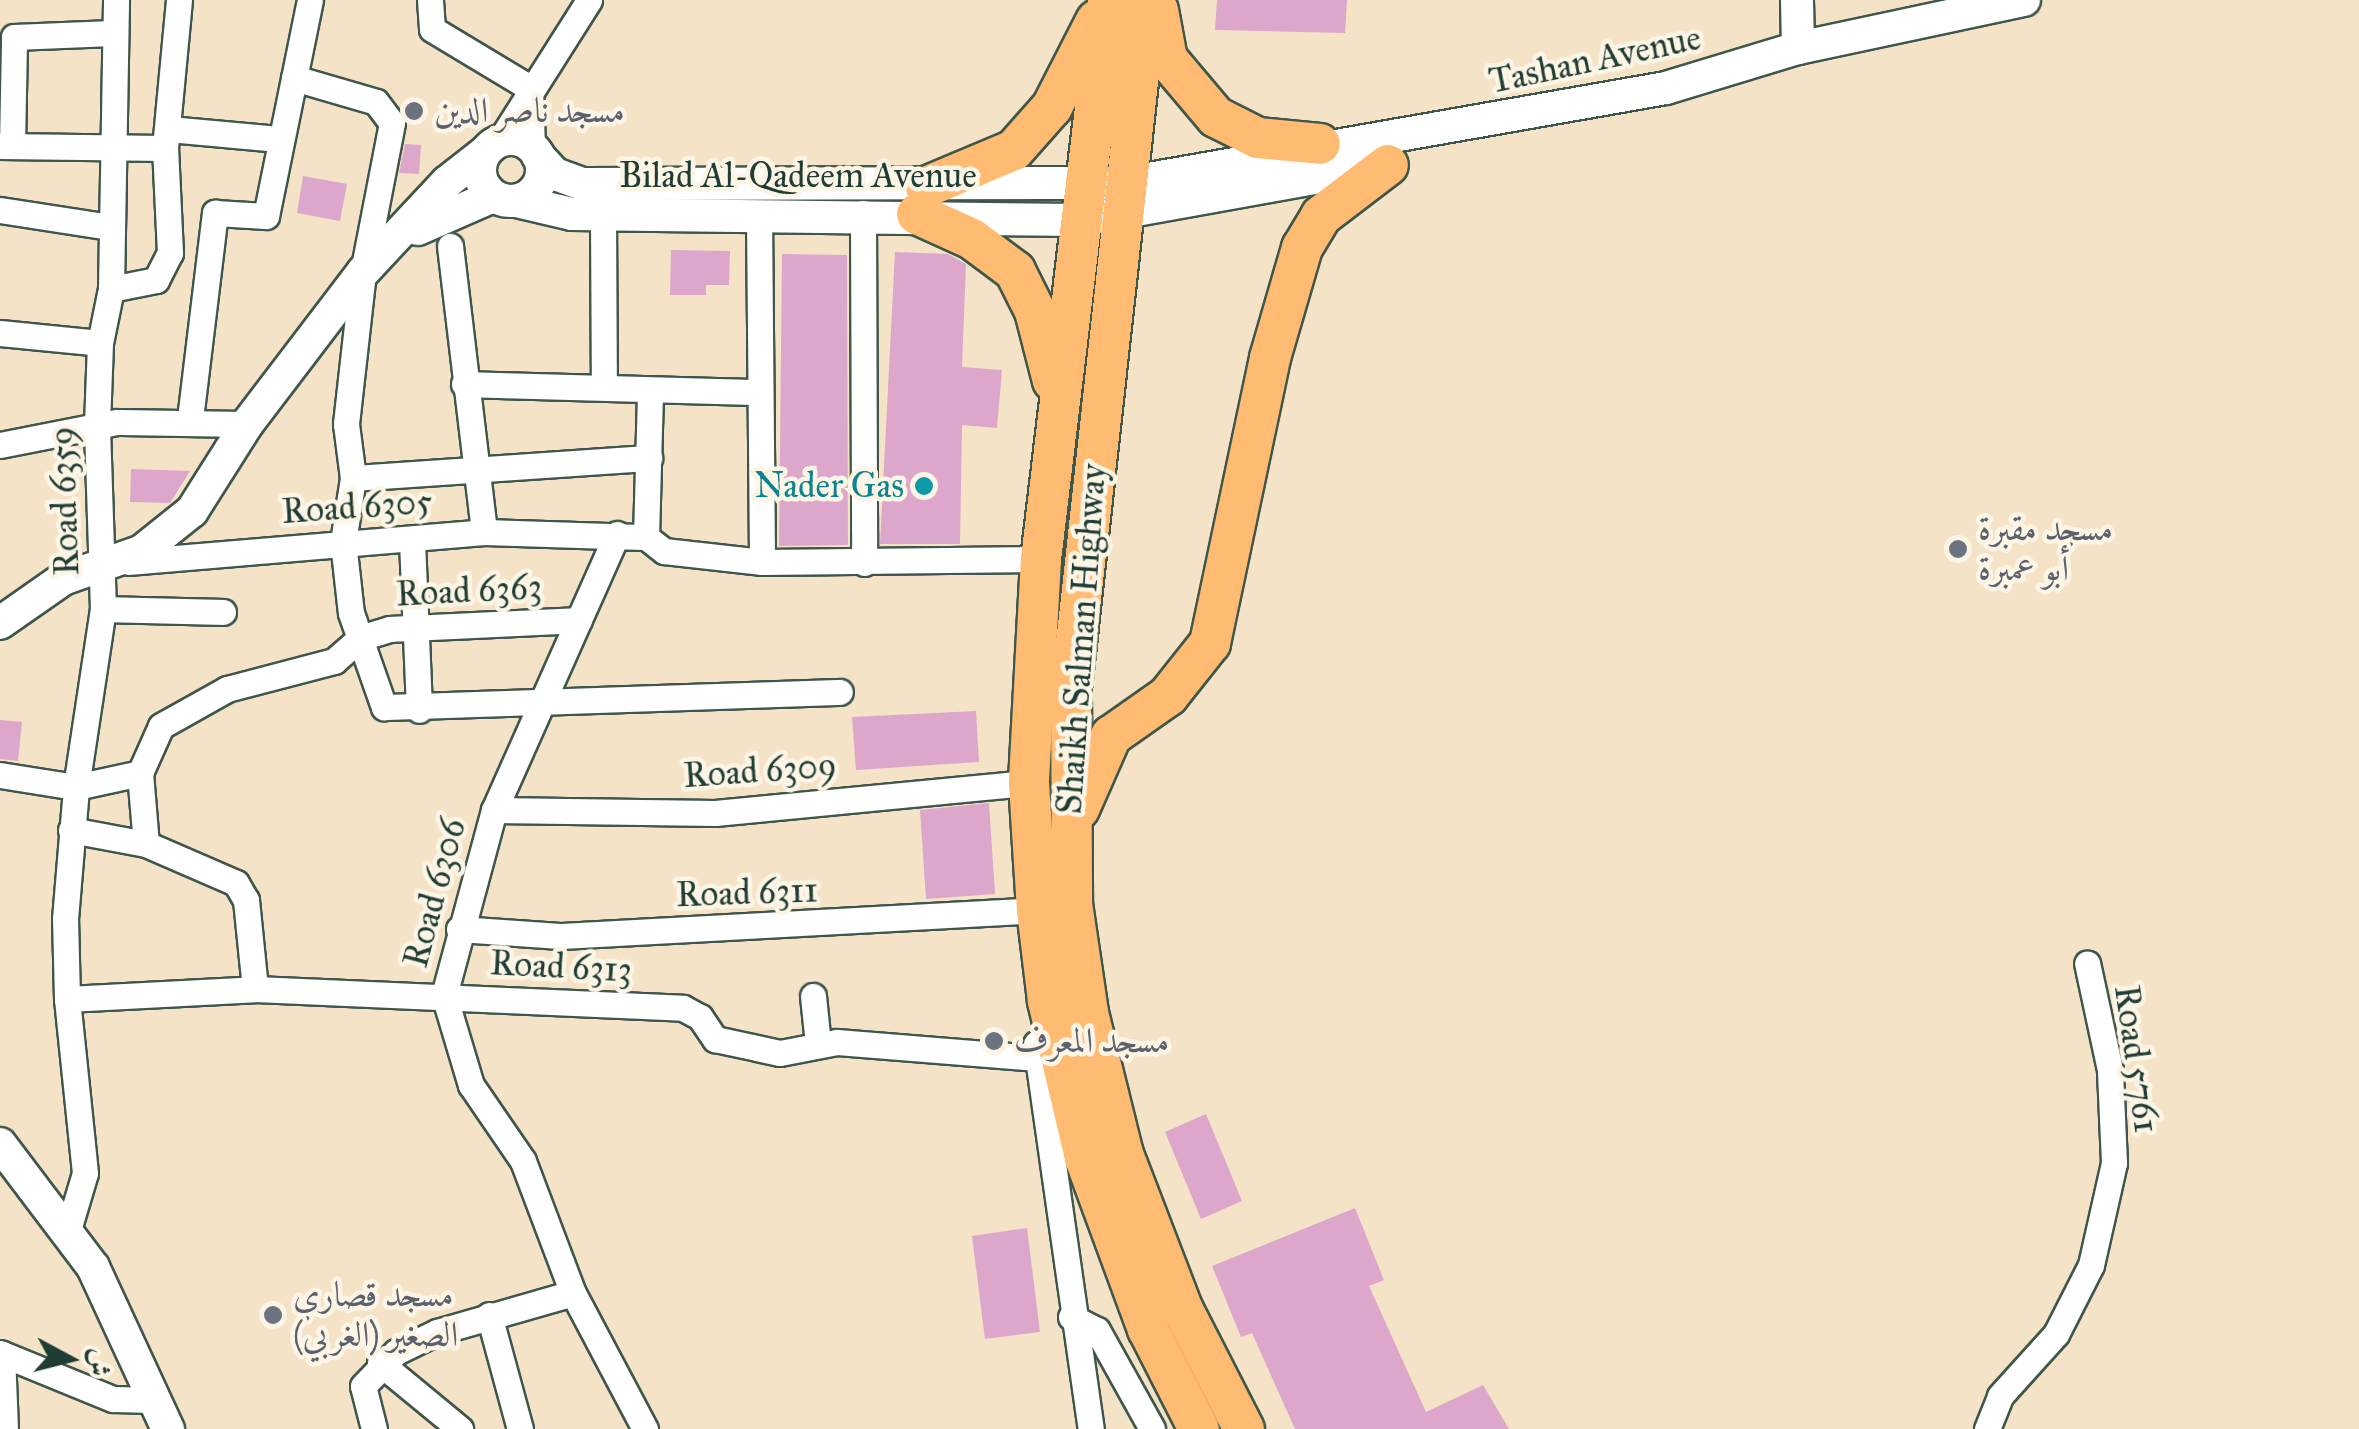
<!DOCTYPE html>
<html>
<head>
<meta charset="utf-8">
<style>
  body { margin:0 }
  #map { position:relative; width:2359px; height:1429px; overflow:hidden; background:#f4e3c7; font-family:"IM FELL Great Primer",Amiri,serif }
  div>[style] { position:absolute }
  .building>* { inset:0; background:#dca7cb }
  .roads { filter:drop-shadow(2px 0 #3f564a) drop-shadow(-2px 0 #3f564a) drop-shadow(0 2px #3f564a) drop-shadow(0 -2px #3f564a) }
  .minor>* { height:25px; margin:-12.5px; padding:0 12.5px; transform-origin:12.5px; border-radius:12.5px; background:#fff }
  .tertiary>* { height:32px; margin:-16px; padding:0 16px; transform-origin:16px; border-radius:16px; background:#fff }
  .tertiary>.ring { margin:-16px; padding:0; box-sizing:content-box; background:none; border:32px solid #fff; border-radius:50% }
  .primary>* { height:40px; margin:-20px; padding:0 20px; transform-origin:20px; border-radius:20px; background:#ffbb71 }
  .dots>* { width:28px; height:28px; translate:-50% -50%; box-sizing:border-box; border:5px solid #fcf5e5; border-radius:50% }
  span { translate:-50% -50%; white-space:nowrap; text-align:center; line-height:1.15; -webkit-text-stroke:9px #fcf5e5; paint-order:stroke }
  .street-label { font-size:35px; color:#1f3d34 }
  .worship-label { font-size:35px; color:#5b616d }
  .left { translate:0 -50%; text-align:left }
  .culture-label { font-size:35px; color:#0d838f }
  .right { translate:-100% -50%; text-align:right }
  .north { position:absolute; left:20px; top:1309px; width:100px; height:100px; -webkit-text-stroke:8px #fcf5e5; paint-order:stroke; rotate:97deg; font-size:28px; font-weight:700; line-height:40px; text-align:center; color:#1f3d34 }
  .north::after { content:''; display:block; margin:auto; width:35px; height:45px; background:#1f3d34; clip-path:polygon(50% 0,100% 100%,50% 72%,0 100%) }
</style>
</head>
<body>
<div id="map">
  <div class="building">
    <i style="clip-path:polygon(1217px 0,1347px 0,1345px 33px,1215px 30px)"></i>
    <i style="clip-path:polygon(405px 144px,421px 145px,419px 174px,399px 173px)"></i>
    <i style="clip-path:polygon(303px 176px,347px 184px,340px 221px,297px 213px)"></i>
    <i style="clip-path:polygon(671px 250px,730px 251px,729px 285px,706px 285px,706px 295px,670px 295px)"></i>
    <i style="clip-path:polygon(895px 252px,948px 254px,966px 264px,962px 367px,1002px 370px,997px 428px,962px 425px,960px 544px,880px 544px)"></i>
    <i style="clip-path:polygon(782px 254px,847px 255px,848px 545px,779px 546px)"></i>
    <i style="clip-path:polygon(131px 469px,190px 471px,170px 503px,130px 502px)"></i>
    <i style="clip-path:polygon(976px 711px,979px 762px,856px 770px,852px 717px)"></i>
    <i style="clip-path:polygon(0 720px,22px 722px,18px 761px,0 759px)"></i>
    <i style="clip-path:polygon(989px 803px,995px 894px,926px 899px,920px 810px)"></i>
    <i style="clip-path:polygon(1206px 1114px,1242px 1201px,1201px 1219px,1165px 1132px)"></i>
    <i style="clip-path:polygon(1355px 1208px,1384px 1280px,1369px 1286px,1426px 1412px,1483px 1385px,1509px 1429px,1295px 1429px,1252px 1333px,1241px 1337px,1212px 1266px)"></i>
    <i style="clip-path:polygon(1027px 1228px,1040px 1332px,985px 1339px,972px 1236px)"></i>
  </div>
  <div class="roads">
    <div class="minor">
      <i style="left:430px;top:0;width:29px;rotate:86deg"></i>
      <i style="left:432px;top:29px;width:114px;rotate:31deg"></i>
      <i style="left:294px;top:78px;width:85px;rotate:16.3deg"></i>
      <i style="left:376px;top:102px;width:26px;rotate:53deg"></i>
      <i style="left:392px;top:123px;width:152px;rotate:101deg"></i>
      <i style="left:363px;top:272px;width:153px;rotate:96.4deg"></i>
      <i style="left:346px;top:424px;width:54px;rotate:82.6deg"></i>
      <i style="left:353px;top:478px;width:65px;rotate:98.9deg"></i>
      <i style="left:343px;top:542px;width:71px;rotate:83.6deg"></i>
      <i style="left:351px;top:613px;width:100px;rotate:70.7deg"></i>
      <i style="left:384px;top:707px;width:456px;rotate:-1.9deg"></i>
      <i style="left:530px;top:88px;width:60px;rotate:88.1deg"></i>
      <i style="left:169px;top:129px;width:110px;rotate:5.2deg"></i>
      <i style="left:499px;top:142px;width:168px;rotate:-57.6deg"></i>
      <i style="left:0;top:146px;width:165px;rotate:0.7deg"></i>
      <i style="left:12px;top:146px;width:109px;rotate:-88.9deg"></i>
      <i style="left:14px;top:37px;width:98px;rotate:-2.3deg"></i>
      <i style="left:0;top:210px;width:111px;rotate:8.8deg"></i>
      <i style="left:863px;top:213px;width:350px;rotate:89.8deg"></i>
      <i style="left:759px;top:214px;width:348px;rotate:89.5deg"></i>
      <i style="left:603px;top:215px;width:172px;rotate:89.7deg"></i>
      <i style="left:450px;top:246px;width:288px;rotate:83.2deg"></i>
      <i style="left:111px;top:289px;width:46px;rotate:-11.3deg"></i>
      <i style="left:156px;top:280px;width:30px;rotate:-63deg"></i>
      <i style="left:170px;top:253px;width:105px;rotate:-92.7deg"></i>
      <i style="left:165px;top:148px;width:149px;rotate:-84.6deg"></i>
      <i style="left:0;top:333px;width:100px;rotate:5.7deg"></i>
      <i style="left:464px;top:384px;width:295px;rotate:1.6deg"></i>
      <i style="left:190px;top:419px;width:208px;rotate:-83.1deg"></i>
      <i style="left:215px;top:213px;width:51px;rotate:3.4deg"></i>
      <i style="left:266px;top:216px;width:220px;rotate:-78.5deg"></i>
      <i style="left:0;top:445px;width:119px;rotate:-11.1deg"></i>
      <i style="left:117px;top:422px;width:130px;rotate:0.9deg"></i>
      <i style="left:353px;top:478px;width:297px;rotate:-3.9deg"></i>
      <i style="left:617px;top:534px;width:302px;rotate:114deg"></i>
      <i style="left:494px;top:810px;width:192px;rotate:105.1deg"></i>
      <i style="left:444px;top:995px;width:94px;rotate:73.3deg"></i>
      <i style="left:471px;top:1085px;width:92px;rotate:55.6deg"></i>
      <i style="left:523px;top:1161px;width:141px;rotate:69.3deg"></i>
      <i style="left:573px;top:1293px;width:154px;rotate:62.1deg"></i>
      <i style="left:646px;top:537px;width:23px;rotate:38deg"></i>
      <i style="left:664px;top:551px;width:99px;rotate:6.4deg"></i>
      <i style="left:762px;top:562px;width:279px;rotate:-0.6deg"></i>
      <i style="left:646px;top:537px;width:147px;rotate:-88.4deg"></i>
      <i style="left:412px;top:541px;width:169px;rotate:87.6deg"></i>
      <i style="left:128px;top:562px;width:357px;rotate:-4.8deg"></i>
      <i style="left:484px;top:532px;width:162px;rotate:1.8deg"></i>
      <i style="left:103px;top:609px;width:120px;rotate:1.4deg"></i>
      <i style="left:140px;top:773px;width:71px;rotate:85.2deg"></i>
      <i style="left:0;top:775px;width:77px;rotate:9deg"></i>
      <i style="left:76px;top:787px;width:66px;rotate:-12.3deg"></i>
      <i style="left:140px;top:773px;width:51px;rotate:-65.9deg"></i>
      <i style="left:161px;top:726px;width:76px;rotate:-29.3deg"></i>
      <i style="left:227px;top:689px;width:111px;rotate:-14.7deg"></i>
      <i style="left:334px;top:661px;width:35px;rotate:-41deg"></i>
      <i style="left:360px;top:638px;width:31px;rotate:-17deg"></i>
      <i style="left:390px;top:629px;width:189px;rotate:-2.7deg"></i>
      <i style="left:494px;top:810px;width:221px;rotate:0.8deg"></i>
      <i style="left:715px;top:813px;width:315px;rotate:-5.5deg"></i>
      <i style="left:71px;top:830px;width:76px;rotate:10.6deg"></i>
      <i style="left:146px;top:844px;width:98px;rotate:23.4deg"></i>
      <i style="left:236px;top:883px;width:20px;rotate:60deg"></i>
      <i style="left:246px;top:900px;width:89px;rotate:84.2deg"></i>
      <i style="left:459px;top:929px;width:101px;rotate:4deg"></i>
      <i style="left:560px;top:936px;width:478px;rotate:-3.1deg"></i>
      <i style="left:813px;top:996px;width:48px;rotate:84.1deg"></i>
      <i style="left:67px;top:999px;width:188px;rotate:-3deg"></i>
      <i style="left:255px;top:989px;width:428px;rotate:2.5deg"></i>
      <i style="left:683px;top:1008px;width:19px;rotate:28deg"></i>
      <i style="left:700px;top:1017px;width:27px;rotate:56deg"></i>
      <i style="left:715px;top:1039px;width:66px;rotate:12.2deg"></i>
      <i style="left:780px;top:1053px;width:58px;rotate:-10.9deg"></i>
      <i style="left:837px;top:1042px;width:198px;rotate:4.6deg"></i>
      <i style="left:1036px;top:1044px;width:389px;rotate:81.9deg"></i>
      <i style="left:68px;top:1230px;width:59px;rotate:-73.4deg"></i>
      <i style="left:85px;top:1173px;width:175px;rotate:-95.9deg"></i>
      <i style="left:67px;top:999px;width:80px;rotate:-91.4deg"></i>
      <i style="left:65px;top:919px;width:132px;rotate:-85.2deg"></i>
      <i style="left:76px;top:787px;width:180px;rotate:-81.4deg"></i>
      <i style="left:103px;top:609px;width:184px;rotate:-91.9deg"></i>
      <i style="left:97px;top:425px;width:82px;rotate:-87.9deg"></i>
      <i style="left:100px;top:343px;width:55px;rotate:-78.5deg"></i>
      <i style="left:111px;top:289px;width:289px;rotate:-89deg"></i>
      <i style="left:489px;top:1315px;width:118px;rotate:74.8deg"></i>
      <i style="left:1071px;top:1317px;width:29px;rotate:27deg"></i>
      <i style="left:1097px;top:1330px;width:113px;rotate:60.9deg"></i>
      <i style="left:0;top:1353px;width:122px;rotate:22.2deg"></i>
      <i style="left:113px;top:1399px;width:41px;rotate:1.4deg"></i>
      <i style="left:2px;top:1354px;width:75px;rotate:87.7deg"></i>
      <i style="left:380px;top:1363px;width:104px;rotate:39.5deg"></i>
      <i style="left:374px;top:1429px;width:44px;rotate:-104.3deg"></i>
      <i style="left:363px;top:1386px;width:47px;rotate:-45.9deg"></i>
      <i style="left:396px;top:1352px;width:46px;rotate:-26deg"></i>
      <i style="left:437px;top:1332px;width:141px;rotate:-16deg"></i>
      <i style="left:1987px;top:1429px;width:35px;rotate:-68deg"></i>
      <i style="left:2000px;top:1396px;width:84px;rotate:-47.9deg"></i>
      <i style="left:2056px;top:1334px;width:77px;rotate:-63.1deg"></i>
      <i style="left:2091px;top:1265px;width:105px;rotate:-77.3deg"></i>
      <i style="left:2114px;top:1163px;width:93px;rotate:-92.5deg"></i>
      <i style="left:2110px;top:1070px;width:109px;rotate:-102.1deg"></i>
    </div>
    <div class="tertiary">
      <i style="left:1797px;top:0;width:48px;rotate:88.8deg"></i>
      <i class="ring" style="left:480px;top:139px;width:30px;height:30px"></i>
      <i style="left:538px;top:156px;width:25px;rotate:47deg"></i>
      <i style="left:555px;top:174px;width:30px;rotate:20deg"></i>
      <i style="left:583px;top:184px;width:543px;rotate:-0.11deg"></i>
      <i style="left:1126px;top:183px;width:548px;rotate:-9.98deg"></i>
      <i style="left:1666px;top:88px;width:138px;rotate:-16.9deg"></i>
      <i style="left:1798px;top:48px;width:231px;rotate:-12deg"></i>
      <i style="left:516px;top:201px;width:57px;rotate:13.1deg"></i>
      <i style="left:572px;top:214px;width:509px;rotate:0.68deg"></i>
      <i style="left:1081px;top:220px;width:306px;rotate:-10.2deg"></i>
      <i style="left:418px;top:229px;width:82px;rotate:-23.7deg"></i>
      <i style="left:0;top:623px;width:77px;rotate:-34.9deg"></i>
      <i style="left:63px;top:579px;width:84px;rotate:-19.5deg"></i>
      <i style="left:142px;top:551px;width:64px;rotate:-38.7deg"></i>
      <i style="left:192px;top:511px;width:103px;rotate:-57.7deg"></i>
      <i style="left:247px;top:424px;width:191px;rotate:-52.7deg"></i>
      <i style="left:363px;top:272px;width:123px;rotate:-47deg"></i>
      <i style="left:447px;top:182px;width:47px;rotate:-38.1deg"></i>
      <i style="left:0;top:1144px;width:154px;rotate:52.9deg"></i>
      <i style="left:93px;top:1267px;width:179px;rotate:65.2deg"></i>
    </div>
    <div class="primary">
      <i style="left:1108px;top:0;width:563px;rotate:96.83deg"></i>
      <i style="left:1041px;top:559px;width:224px;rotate:93.1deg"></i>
      <i style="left:1029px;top:783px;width:127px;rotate:86.4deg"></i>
      <i style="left:1037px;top:910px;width:92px;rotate:83.1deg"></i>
      <i style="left:1048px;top:1001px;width:161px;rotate:76.7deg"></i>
      <i style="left:1085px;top:1158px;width:182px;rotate:69.8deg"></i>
      <i style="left:1148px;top:1329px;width:112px;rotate:63deg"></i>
      <i style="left:1147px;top:0;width:693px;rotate:96.29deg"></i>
      <i style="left:1071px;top:689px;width:215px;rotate:89.7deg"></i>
      <i style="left:1072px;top:904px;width:110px;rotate:81.6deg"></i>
      <i style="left:1088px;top:1013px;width:145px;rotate:76.1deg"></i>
      <i style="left:1123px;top:1154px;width:167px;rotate:69deg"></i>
      <i style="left:1183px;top:1310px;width:134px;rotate:62.9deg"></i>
      <i style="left:1158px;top:10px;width:50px;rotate:79.6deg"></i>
      <i style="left:1167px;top:59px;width:76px;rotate:49.8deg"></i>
      <i style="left:1216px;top:117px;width:47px;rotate:26.6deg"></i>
      <i style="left:1258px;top:138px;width:62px;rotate:5.5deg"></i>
      <i style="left:926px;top:187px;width:95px;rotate:-22.8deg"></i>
      <i style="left:1014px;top:150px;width:57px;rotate:-48.5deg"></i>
      <i style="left:1052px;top:107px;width:97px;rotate:-62.9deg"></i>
      <i style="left:917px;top:214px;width:60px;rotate:24.4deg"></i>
      <i style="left:972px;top:239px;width:54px;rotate:36.7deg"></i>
      <i style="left:1015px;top:271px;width:45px;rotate:63.4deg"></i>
      <i style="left:1035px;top:311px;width:72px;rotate:75.6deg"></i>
      <i style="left:1079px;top:809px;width:80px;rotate:-66.3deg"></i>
      <i style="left:1111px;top:736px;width:70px;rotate:-35.1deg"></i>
      <i style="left:1168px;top:696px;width:68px;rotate:-51.6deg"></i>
      <i style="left:1210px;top:643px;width:291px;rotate:-78.1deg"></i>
      <i style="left:1270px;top:358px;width:115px;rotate:-73.8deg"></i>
      <i style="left:1302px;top:248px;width:37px;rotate:-59deg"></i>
      <i style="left:1321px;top:216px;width:84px;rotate:-37.3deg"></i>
    </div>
  </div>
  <div class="dots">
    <i style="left:414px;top:111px;background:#6b7280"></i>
    <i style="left:924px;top:486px;background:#0f9aa8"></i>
    <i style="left:1958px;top:549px;background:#6b7280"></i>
    <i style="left:994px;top:1041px;background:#6b7280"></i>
    <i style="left:273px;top:1315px;background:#6b7280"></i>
  </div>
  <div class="street-label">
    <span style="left:1595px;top:60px;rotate:-12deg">Tashan Avenue</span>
    <span style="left:798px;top:176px">Bilad Al-Qadeem Avenue</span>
    <span style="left:65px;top:501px;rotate:-92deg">Road 6359</span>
    <span style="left:357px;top:507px;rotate:-4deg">Road 6305</span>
    <span style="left:469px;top:591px;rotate:-3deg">Road 6363</span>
    <span style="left:1082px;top:639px;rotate:-86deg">Shaikh Salman Highway</span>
    <span style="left:760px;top:771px;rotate:-4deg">Road 6309</span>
    <span style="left:435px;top:893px;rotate:-75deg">Road 6306</span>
    <span style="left:747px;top:893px;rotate:-2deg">Road 6311</span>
    <span style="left:561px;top:967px;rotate:3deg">Road 6313</span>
    <span style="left:2136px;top:1059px;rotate:82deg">Road 5761</span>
  </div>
  <div class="worship-label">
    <span class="left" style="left:434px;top:111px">مسجد ناصر الدين</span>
    <span class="left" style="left:1978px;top:549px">مسجد مقبرة<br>أبو عمبرة</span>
    <span class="left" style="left:1014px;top:1041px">مسجد المعرف</span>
    <span class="left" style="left:293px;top:1315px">مسجد قصاري<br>الصغير (الغربي)</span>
  </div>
  <div class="culture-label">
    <span class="right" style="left:904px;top:486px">Nader Gas</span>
  </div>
  <div class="north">ش</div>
</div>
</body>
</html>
